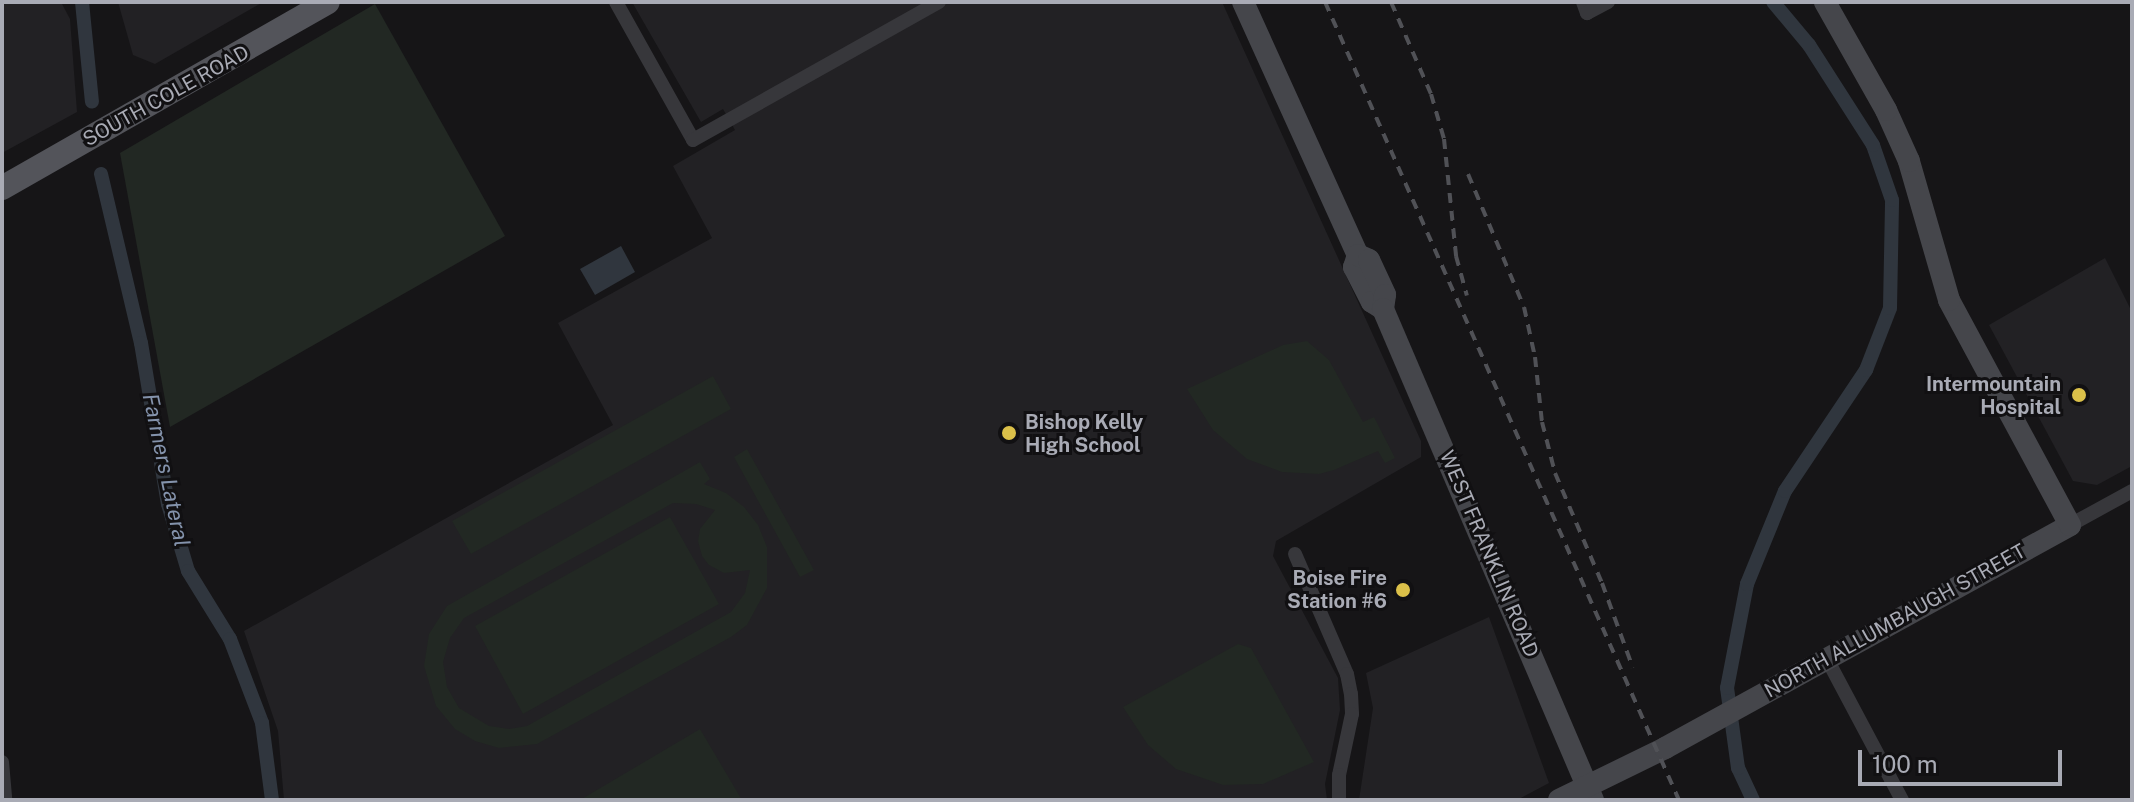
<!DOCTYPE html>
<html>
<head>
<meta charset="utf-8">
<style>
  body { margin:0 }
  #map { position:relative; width:2134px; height:802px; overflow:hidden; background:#161517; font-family:"Public Sans",sans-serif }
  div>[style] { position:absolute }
  .built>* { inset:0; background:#222124 }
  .green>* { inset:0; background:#222823 }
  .water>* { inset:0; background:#30363e }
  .canal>* { height:14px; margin:-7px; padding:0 7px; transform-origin:7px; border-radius:7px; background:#30363e }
  .street>* { height:14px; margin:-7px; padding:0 7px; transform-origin:7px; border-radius:7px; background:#37373b }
  .secondary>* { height:22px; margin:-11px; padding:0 11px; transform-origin:11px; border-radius:11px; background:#45464b }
  .primary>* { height:24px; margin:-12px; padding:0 12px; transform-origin:12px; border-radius:12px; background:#53545a }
  .rail>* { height:4px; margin-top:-2px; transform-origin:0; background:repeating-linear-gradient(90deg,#505156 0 10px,transparent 0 18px) }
  .dots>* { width:22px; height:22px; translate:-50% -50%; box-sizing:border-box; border:4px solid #111012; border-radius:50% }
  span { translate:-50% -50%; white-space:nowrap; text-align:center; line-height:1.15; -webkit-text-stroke:6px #111012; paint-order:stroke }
  .street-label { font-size:20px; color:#a9abb5 }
  .poi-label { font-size:20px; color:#a9abb5; font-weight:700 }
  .right { translate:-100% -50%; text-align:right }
  .left { translate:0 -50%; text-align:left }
  .water-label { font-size:22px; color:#8493ac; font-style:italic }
  .frame { position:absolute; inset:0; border:4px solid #a9abb5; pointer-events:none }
  .scale { position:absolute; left:1858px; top:750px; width:204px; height:36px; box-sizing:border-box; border:4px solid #a9abb5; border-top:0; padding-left:10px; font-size:24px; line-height:28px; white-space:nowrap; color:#a9abb5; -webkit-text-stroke:6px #111012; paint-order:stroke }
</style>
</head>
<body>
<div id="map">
  <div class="built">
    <i style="clip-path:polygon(2px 2px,61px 2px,70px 19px,77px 112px,2px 153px)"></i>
    <i style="clip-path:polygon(118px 2px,263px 2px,155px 64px,133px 55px)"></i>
    <i style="clip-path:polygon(632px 2px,1222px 2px,1421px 441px,1421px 457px,1276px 541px,1273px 556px,1338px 678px,1340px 710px,1325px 784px,1327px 800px,284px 800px,278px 731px,244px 631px,613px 425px,558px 323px,712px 238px,673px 166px,735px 130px,723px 109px,701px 122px)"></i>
    <i style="clip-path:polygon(2105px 258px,2132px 312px,2132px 466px,2097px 485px,2073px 481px,1989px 325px)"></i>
    <i style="clip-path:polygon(1489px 617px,1549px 783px,1517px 800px,1359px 800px,1373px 708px,1366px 673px)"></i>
  </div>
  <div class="green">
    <i style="clip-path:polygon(375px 4px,505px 236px,170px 427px,120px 153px)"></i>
    <i style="clip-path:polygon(1307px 341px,1329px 360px,1363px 422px,1374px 417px,1395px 458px,1385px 463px,1378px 451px,1334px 470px,1319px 474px,1282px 472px,1247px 459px,1213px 430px,1187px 389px,1283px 345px)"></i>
    <i style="clip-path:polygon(713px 376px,731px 409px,471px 554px,452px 521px)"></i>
    <i style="clip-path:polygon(747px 449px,814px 570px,800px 577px,734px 457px)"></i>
    <i style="clip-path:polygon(evenodd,700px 462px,710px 479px,704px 484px,726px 493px,744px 507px,758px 525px,767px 547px,767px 588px,747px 625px,731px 637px,537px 744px,499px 748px,475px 741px,455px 729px,436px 706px,424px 666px,429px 634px,447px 606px,700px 462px,673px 503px,696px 504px,715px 510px,700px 529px,698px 541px,702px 556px,709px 565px,724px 573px,750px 570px,745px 593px,731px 612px,527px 726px,509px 729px,489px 726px,459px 708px,447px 687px,443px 662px,450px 638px,464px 618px,673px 503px)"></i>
    <i style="clip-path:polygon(670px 517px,719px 604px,523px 714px,475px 626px)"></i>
    <i style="clip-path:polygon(1238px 644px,1251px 648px,1314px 762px,1263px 784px,1223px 785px,1176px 769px,1148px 745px,1123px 707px)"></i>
    <i style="clip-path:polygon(700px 729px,742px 800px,580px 800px)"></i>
  </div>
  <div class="water">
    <i style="clip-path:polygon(621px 246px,635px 272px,595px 295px,580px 269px)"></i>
  </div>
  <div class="canal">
    <i style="left:82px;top:2px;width:100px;rotate:84.3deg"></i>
    <i style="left:101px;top:174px;width:174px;rotate:76.7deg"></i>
    <i style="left:141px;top:343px;width:163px;rotate:80.5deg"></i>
    <i style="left:168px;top:504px;width:70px;rotate:73.4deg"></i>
    <i style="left:188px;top:571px;width:80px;rotate:58.3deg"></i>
    <i style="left:230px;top:639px;width:90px;rotate:69.1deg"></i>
    <i style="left:262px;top:723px;width:78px;rotate:82.6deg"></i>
    <i style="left:1753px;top:800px;width:35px;rotate:-115deg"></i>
    <i style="left:1738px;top:768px;width:81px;rotate:-97.8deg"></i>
    <i style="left:1727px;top:688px;width:106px;rotate:-79.1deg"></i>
    <i style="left:1747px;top:584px;width:100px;rotate:-67.8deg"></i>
    <i style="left:1785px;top:491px;width:146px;rotate:-56.2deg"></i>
    <i style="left:1866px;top:370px;width:66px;rotate:-68.8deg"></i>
    <i style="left:1890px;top:308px;width:108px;rotate:-88.9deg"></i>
    <i style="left:1892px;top:200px;width:58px;rotate:-109.1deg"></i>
    <i style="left:1873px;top:145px;width:119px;rotate:-122.6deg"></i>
    <i style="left:1809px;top:45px;width:56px;rotate:-129.9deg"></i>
  </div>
  <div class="street">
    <i style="left:616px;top:2px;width:158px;rotate:60.8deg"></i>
    <i style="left:693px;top:140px;width:282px;rotate:-29.3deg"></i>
    <i style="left:1583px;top:2px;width:12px;rotate:70deg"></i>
    <i style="left:1587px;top:13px;width:24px;rotate:-28deg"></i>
    <i style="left:2070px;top:525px;width:71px;rotate:-28.7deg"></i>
    <i style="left:1295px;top:554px;width:131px;rotate:66.6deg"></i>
    <i style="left:1347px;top:674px;width:20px;rotate:79deg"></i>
    <i style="left:1351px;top:694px;width:20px;rotate:87deg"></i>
    <i style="left:1352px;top:714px;width:62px;rotate:102deg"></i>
    <i style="left:1339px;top:775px;width:25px;rotate:90deg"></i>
    <i style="left:1827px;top:659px;width:160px;rotate:62deg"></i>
    <i style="left:2px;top:762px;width:38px;rotate:85deg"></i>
  </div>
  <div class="secondary">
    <i style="left:1243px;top:2px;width:278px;rotate:65.6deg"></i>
    <i style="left:1358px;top:255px;width:13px;rotate:108deg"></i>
    <i style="left:1354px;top:267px;width:39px;rotate:63deg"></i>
    <i style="left:1372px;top:302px;width:13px;rotate:32deg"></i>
    <i style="left:1358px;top:255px;width:12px;rotate:24deg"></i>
    <i style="left:1369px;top:260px;width:38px;rotate:65deg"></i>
    <i style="left:1385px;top:295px;width:14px;rotate:98deg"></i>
    <i style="left:1383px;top:309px;width:534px;rotate:66.84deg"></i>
    <i style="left:1559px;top:800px;width:118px;rotate:-26.1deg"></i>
    <i style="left:1665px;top:748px;width:462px;rotate:-28.8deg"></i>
    <i style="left:2070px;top:525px;width:255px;rotate:-118.3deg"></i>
    <i style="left:1949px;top:300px;width:145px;rotate:-106.1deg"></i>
    <i style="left:1909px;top:161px;width:56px;rotate:-114.3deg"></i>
    <i style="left:1886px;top:110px;width:124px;rotate:-119.5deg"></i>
  </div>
  <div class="primary">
    <i style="left:2px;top:188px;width:375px;rotate:-29.7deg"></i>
  </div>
  <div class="rail">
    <i style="left:1325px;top:2px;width:873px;rotate:66.08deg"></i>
    <i style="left:1391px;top:2px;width:100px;rotate:66.5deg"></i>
    <i style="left:1431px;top:94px;width:47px;rotate:73.9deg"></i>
    <i style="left:1444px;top:139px;width:118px;rotate:84.1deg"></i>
    <i style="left:1456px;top:256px;width:41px;rotate:74.6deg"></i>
    <i style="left:1468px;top:174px;width:144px;rotate:67.2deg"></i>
    <i style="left:1524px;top:307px;width:51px;rotate:77.6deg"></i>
    <i style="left:1535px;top:357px;width:65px;rotate:83.9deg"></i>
    <i style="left:1542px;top:422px;width:53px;rotate:75.7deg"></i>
    <i style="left:1555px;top:473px;width:120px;rotate:66.9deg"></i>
    <i style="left:1602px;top:583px;width:90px;rotate:70deg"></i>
  </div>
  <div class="dots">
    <i style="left:2079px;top:395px;background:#dbc049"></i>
    <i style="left:1009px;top:433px;background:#dbc049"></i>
    <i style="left:1403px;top:590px;background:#dbc049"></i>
  </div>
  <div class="street-label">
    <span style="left:166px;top:96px;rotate:-29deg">SOUTH COLE ROAD</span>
    <span style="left:1489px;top:554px;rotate:67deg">WEST FRANKLIN ROAD</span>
    <span style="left:1895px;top:621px;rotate:-29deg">NORTH ALLUMBAUGH STREET</span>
  </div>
  <div class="poi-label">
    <span class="right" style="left:2061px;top:396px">Intermountain<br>Hospital</span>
    <span class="left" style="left:1025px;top:434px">Bishop Kelly<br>High School</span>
    <span class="right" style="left:1387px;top:590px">Boise Fire<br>Station #6</span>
  </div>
  <div class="water-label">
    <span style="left:166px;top:470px;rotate:78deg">Farmers Lateral</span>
  </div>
  <div class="frame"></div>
  <div class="scale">100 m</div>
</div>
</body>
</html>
